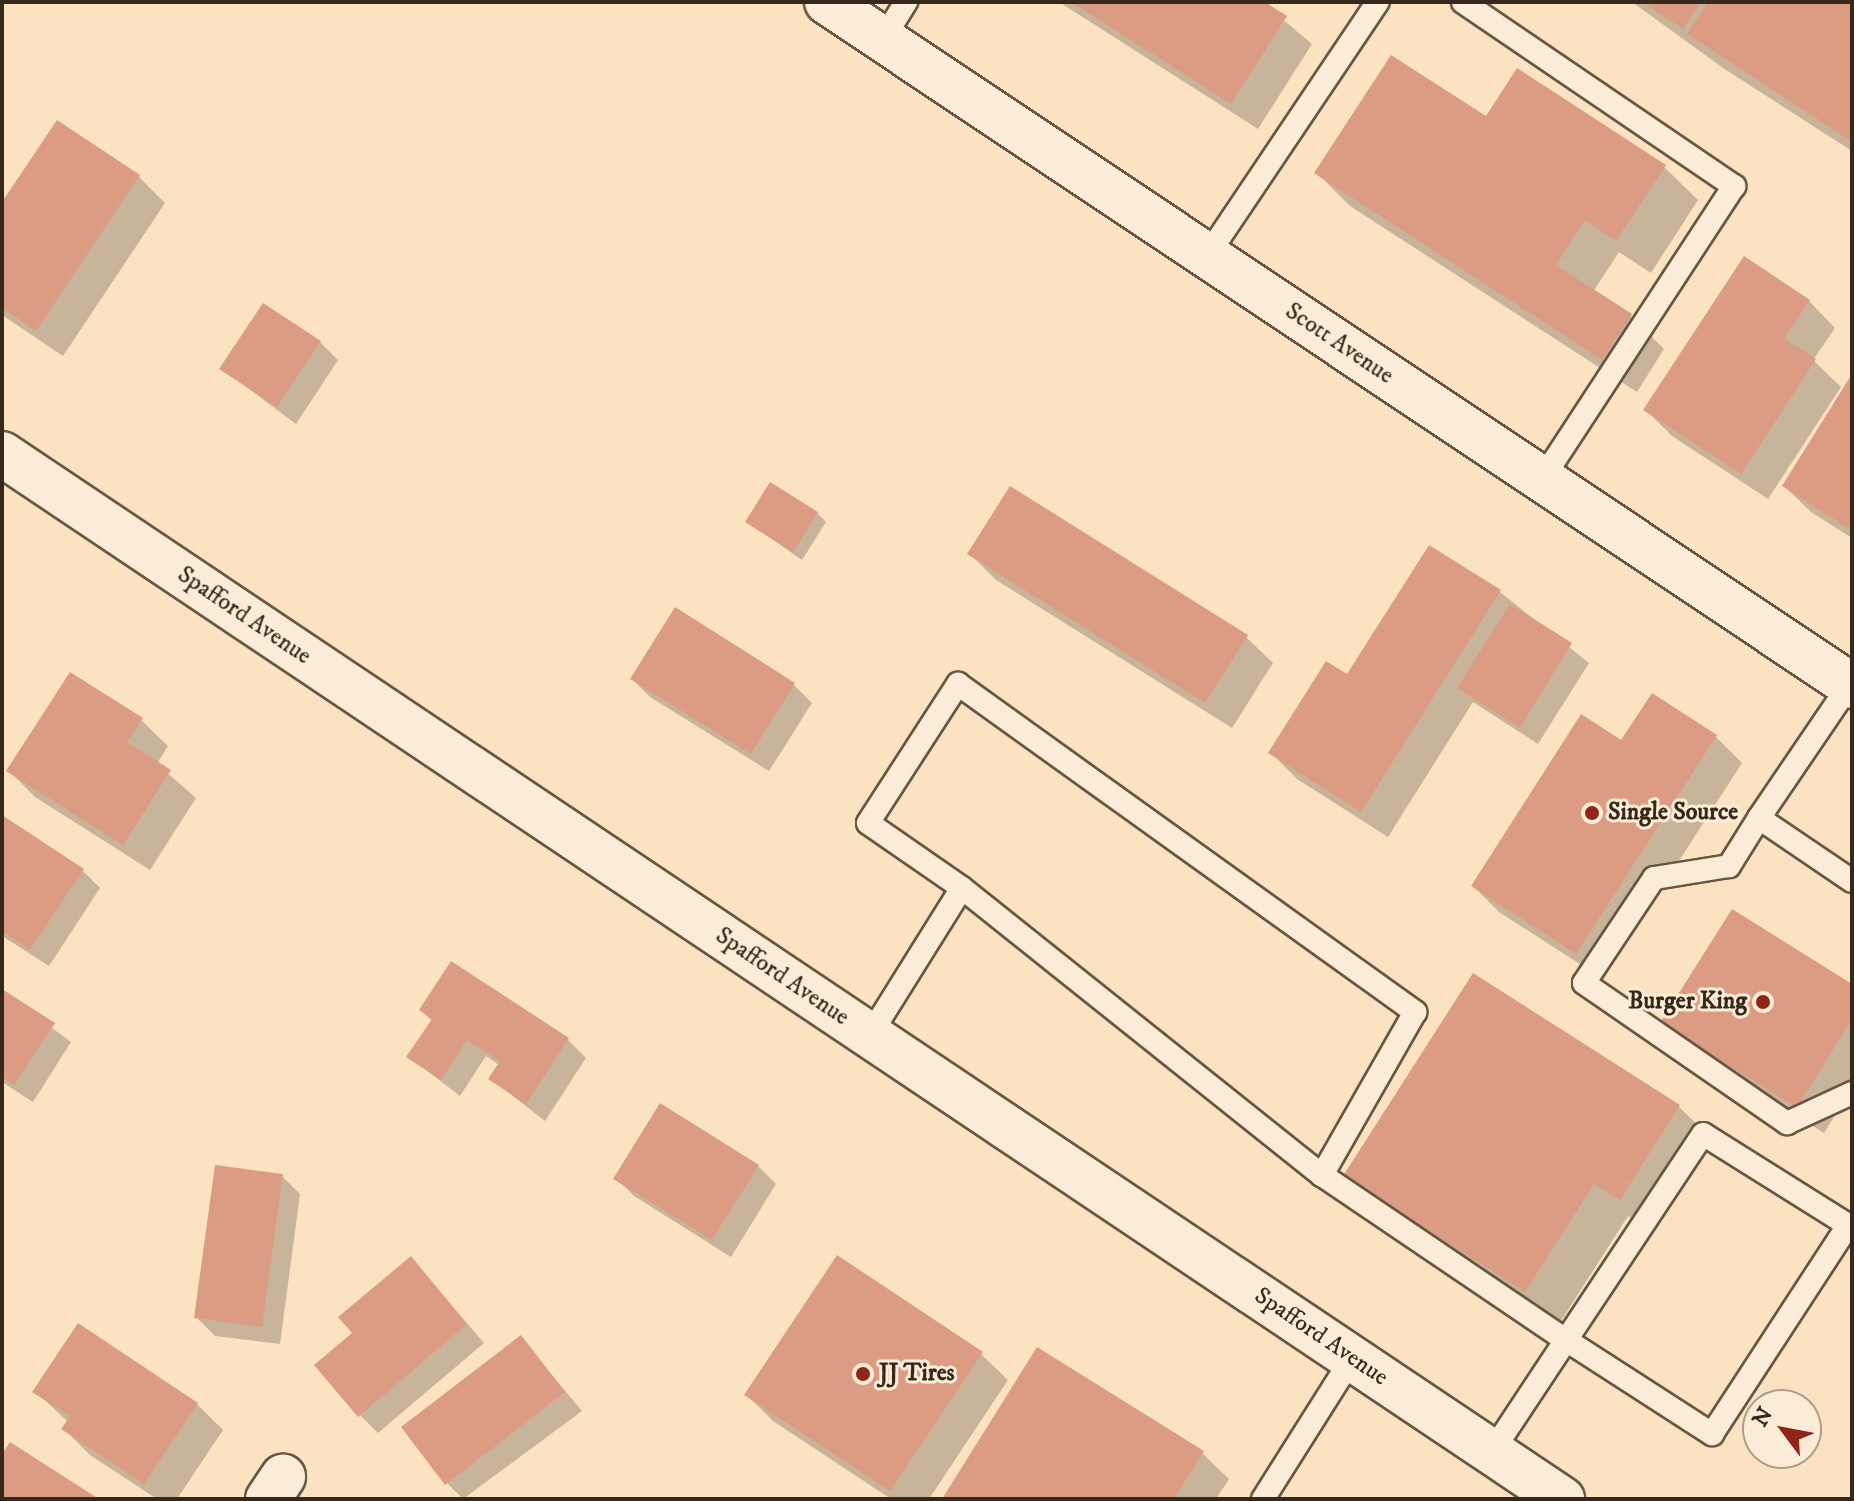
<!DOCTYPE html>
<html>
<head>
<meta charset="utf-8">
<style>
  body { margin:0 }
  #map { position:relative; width:1854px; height:1501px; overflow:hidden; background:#fbe2c1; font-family:"IM FELL DW Pica",serif }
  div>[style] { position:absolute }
  .shadow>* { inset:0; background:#0003 }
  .building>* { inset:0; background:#dc9c83 }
  .roads { filter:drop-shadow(2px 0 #675744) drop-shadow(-2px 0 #675744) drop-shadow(0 2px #675744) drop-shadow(0 -2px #675744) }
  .lane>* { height:22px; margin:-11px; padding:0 11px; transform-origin:11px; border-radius:11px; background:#fcecd7 }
  .street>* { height:44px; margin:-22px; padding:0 22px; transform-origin:22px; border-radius:22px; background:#fcecd7 }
  .dots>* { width:22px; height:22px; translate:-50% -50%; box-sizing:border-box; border:4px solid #fcecd7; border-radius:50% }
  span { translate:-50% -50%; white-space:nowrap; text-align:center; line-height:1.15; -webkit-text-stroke:6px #fcecd7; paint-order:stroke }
  .street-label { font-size:24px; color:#36291b }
  .poi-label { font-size:24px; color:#36291b; font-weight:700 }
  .left { translate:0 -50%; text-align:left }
  .right { translate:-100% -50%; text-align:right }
  .frame { position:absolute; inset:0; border:4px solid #36291b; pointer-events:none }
  .north { position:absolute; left:1742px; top:1389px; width:80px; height:80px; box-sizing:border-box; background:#fcecd7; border:2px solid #ad9e8c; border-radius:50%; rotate:302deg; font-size:22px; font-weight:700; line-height:32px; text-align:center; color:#36291b }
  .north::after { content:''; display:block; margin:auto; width:28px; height:36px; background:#8f2418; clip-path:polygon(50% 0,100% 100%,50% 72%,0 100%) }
</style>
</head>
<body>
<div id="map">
  <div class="shadow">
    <i style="clip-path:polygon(1059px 2px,1262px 2px,1312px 44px,1258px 129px)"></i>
    <i style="clip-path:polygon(1632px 2px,1852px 2px,1852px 151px,1723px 68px)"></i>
    <i style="clip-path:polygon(1486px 119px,1664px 167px,1698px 200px,1651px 273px,1619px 252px,1593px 292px,1631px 316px,1664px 349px,1637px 392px,1350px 206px,1317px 173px)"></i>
    <i style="clip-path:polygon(138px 176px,165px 203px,63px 356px,2px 315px,2px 206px)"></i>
    <i style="clip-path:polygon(1809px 301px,1835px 328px,1813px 360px,1841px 387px,1768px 499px,1672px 436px,1646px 410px)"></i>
    <i style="clip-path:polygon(320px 342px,338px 360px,296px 424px,222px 369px)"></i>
    <i style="clip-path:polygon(1852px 378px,1852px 538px,1811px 512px,1784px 486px)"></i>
    <i style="clip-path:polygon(817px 513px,826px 522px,802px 560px,747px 522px)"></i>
    <i style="clip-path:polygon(1430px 548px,1500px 592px,1589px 663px,1538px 744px,1473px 702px,1388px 837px,1297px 779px,1270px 752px,1348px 677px)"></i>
    <i style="clip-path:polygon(970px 554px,1246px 637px,1273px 663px,1232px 728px,996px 580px)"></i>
    <i style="clip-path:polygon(675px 610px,794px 685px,812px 703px,769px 771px,650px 697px,632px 679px)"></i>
    <i style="clip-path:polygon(141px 720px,168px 746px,157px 764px,196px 798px,150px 870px,35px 797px,9px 771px)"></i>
    <i style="clip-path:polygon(1716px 737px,1742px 763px,1603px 979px,1499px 912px,1473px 886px)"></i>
    <i style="clip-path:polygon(2px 817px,82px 870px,100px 888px,49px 966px,2px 936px)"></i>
    <i style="clip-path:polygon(451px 963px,568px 1040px,586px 1058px,545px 1121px,491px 1079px,499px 1065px,486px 1056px,460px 1096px,409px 1057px,433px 1022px,421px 1010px)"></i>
    <i style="clip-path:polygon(1473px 975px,1679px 1107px,1713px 1140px,1654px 1232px,1628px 1216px,1559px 1324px,1379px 1210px,1346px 1176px)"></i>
    <i style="clip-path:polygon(1852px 986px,1852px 1088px,1824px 1133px,1689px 1049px,1663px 1023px)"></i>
    <i style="clip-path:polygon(2px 991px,71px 1042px,33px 1102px,2px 1082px)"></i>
    <i style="clip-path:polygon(758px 1166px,776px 1184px,731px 1257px,634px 1196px,616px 1178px)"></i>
    <i style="clip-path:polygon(282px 1176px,300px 1194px,280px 1344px,215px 1336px,196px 1317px)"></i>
    <i style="clip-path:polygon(411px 1258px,484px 1343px,378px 1433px,360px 1415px,355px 1334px)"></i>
    <i style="clip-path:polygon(521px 1338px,582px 1411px,463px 1499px,447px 1483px)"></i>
    <i style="clip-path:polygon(981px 1354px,1008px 1380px,929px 1499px,891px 1499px,773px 1421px,747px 1395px)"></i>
    <i style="clip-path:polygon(35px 1391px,197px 1404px,223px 1430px,177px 1499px,157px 1499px,90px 1455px,64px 1429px,68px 1422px)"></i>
    <i style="clip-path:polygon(1202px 1453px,1229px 1479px,1216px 1499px,944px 1499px)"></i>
  </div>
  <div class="building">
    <i style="clip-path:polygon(1071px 2px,1265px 2px,1287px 16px,1231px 104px)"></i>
    <i style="clip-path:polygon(1642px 2px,1701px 2px,1683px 29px)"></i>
    <i style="clip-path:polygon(1708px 2px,1852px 2px,1852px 142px,1687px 34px)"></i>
    <i style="clip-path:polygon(1391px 55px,1486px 116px,1517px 68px,1666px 165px,1616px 241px,1585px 220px,1556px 265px,1632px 314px,1602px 360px,1314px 173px)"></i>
    <i style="clip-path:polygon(57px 120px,140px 175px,36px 331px,2px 308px,2px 202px)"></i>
    <i style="clip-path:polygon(1744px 256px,1810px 300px,1784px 339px,1816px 359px,1741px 474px,1643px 410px)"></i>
    <i style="clip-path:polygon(263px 303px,321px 341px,277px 407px,219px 369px)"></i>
    <i style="clip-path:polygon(1852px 374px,1852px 521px,1848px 528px,1782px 486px)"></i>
    <i style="clip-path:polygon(770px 482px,818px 512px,793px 552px,745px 522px)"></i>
    <i style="clip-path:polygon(1010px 486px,1248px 635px,1205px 703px,967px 554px)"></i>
    <i style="clip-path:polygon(1429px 545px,1501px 590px,1361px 812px,1268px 753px,1326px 661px,1347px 674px)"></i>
    <i style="clip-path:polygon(1510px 604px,1572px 643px,1520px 728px,1457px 688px)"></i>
    <i style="clip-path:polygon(675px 607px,795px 683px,751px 754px,630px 679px)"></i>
    <i style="clip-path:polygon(70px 672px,143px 718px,127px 742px,171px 770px,123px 845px,6px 771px)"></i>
    <i style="clip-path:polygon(1652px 693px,1717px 735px,1576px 954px,1471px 886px,1581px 714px,1621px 740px)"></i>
    <i style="clip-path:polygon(2px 815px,84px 869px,30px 950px,2px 931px)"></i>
    <i style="clip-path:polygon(1732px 909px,1852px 984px,1852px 1019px,1797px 1108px,1660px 1023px)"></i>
    <i style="clip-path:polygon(451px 961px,569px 1038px,526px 1104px,488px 1079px,500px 1061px,467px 1040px,441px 1080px,406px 1057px,432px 1019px,419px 1010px)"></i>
    <i style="clip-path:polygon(1473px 973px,1680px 1105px,1620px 1200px,1594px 1184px,1525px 1292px,1343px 1176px)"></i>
    <i style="clip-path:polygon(2px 989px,55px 1023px,14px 1085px,2px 1077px)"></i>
    <i style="clip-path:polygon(660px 1103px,759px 1165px,712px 1240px,613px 1179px)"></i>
    <i style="clip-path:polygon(215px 1165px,283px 1174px,262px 1327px,194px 1318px)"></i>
    <i style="clip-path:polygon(837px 1255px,983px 1352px,890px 1491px,744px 1395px)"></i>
    <i style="clip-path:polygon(411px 1256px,467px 1324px,358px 1417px,314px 1365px,352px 1333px,338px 1317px)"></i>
    <i style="clip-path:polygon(78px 1323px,198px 1403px,144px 1484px,61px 1429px,70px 1416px,32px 1392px)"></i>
    <i style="clip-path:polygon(521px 1335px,565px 1392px,445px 1485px,401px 1427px)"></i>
    <i style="clip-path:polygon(1037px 1347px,1204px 1451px,1174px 1499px,942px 1499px)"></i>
    <i style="clip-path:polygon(10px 1442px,99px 1499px,2px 1499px,2px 1454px)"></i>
  </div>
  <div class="roads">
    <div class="lane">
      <i style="left:1463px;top:2px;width:328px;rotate:34.2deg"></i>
      <i style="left:1734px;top:186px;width:350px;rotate:123.2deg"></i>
      <i style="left:883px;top:39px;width:44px;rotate:-58.1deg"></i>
      <i style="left:1207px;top:256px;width:306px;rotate:-56.1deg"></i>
      <i style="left:1850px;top:684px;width:162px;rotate:124.2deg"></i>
      <i style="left:1759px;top:818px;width:112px;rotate:34.1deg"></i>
      <i style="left:1759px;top:818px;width:57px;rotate:122deg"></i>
      <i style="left:1729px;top:866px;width:76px;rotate:170.9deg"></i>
      <i style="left:1654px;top:878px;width:126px;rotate:123.7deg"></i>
      <i style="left:1584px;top:983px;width:247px;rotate:34.6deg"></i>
      <i style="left:1787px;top:1123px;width:72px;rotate:-24.8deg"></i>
      <i style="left:962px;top:888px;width:460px;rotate:38.6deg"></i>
      <i style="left:870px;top:1035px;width:173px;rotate:-58deg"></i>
      <i style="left:962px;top:888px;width:114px;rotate:-145.3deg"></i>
      <i style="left:868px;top:823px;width:166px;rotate:-57.1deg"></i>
      <i style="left:958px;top:684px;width:563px;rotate:35.67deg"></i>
      <i style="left:1415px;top:1012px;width:188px;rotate:119.7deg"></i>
      <i style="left:1322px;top:1175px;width:295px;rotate:34.1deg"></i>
      <i style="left:1566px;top:1340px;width:174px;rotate:32.8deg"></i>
      <i style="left:1712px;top:1434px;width:249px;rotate:-56.9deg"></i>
      <i style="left:1848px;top:1225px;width:171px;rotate:-147.9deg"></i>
      <i style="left:1703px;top:1134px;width:247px;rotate:123.6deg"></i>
      <i style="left:1566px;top:1340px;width:134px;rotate:123.5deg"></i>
      <i style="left:1263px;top:1499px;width:167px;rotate:-57.7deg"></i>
    </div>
    <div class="street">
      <i style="left:827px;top:2px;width:1232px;rotate:33.72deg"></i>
      <i style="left:2px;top:454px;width:1878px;rotate:33.82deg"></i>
      <i style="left:268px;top:1499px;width:27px;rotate:-56deg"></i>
    </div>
  </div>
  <div class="dots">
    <i style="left:1592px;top:813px;background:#8f2418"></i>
    <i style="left:1763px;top:1002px;background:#8f2418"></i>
    <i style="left:863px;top:1374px;background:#8f2418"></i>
  </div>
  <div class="street-label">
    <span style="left:1339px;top:344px;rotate:34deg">Scott Avenue</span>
    <span style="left:244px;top:616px;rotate:34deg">Spafford Avenue</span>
    <span style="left:782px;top:977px;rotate:34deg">Spafford Avenue</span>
    <span style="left:1321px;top:1337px;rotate:34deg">Spafford Avenue</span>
  </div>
  <div class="poi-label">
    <span class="left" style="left:1608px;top:813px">Single Source</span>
    <span class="right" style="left:1747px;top:1002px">Burger King</span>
    <span class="left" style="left:879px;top:1374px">JJ Tires</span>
  </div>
  <div class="frame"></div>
  <div class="north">N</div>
</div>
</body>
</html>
